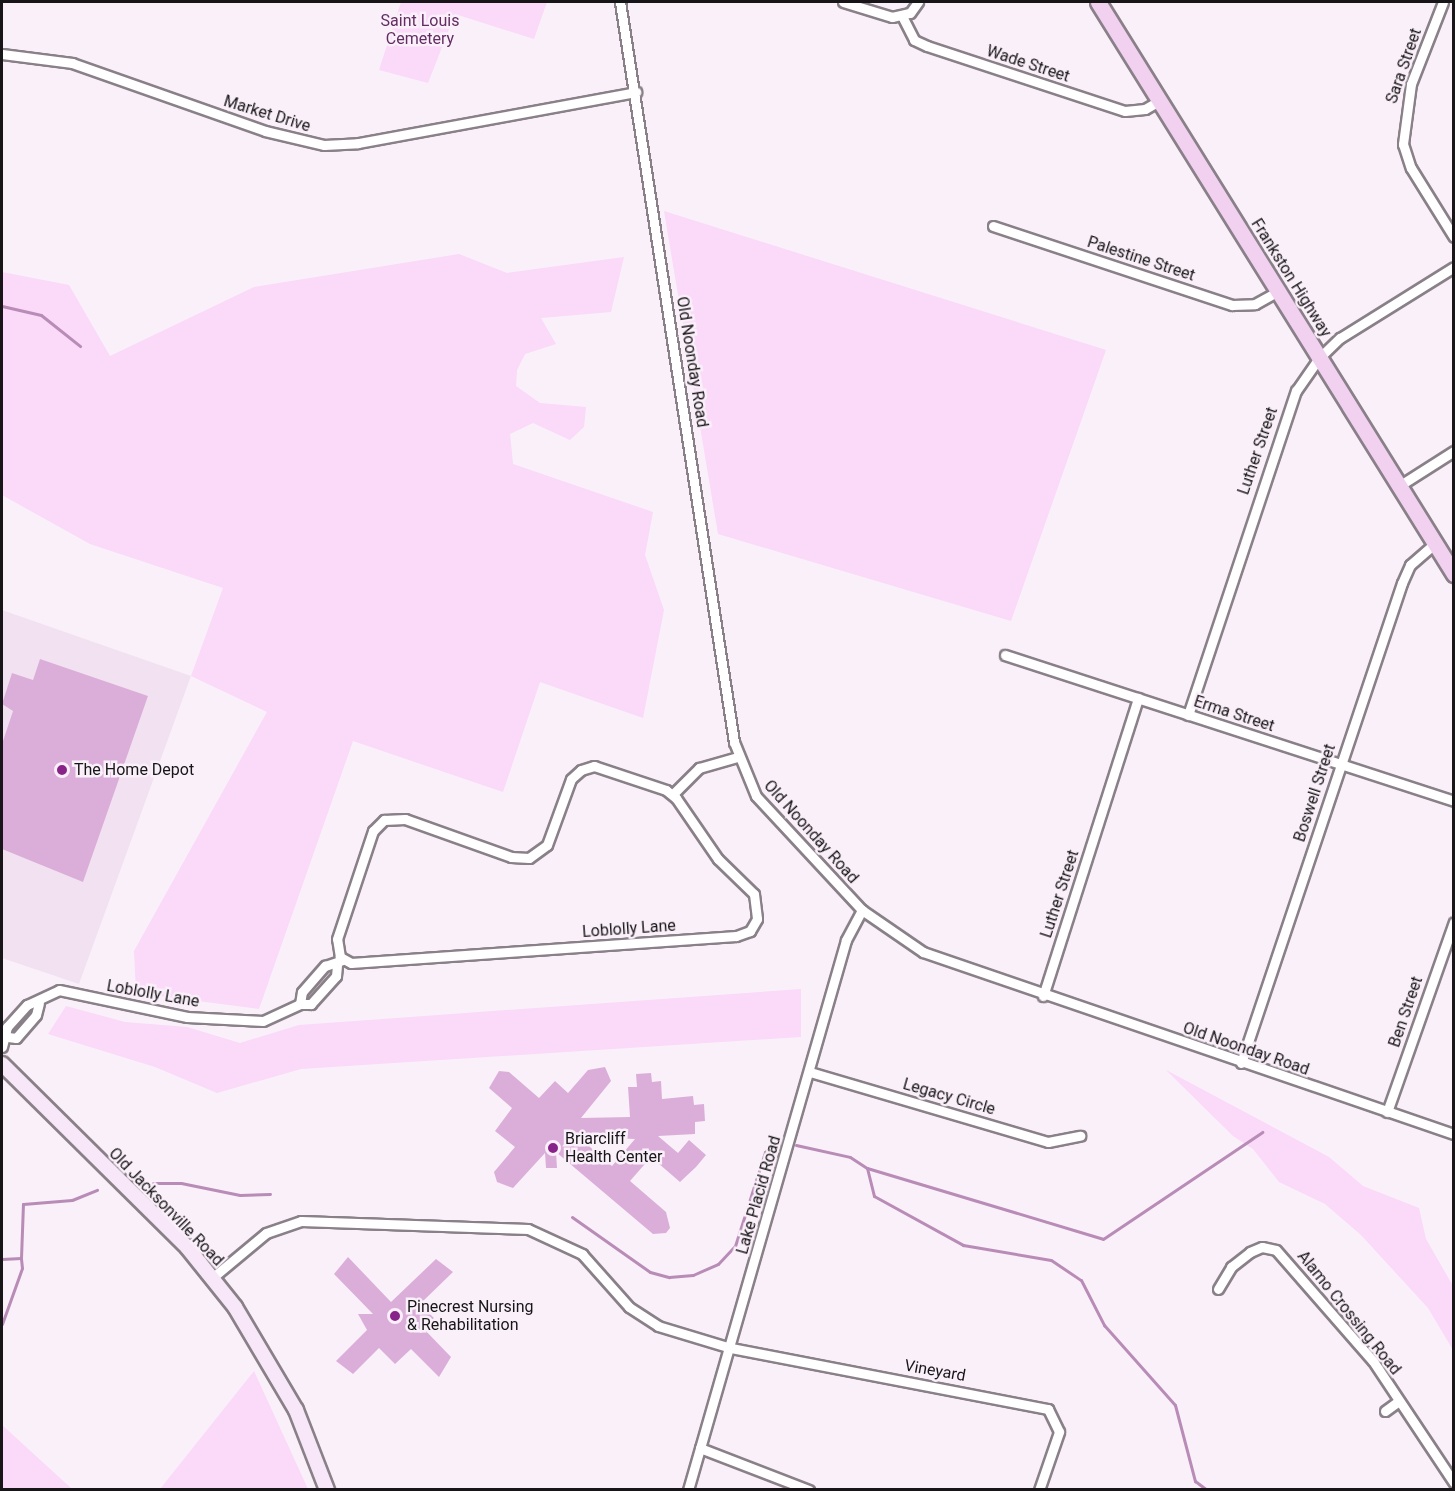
<!DOCTYPE html>
<html>
<head>
<meta charset="utf-8">
<style>
  body { margin:0 }
  #map { position:relative; width:1455px; height:1491px; overflow:hidden; background:#faf0f9; font-family:Roboto,sans-serif }
  div>[style] { position:absolute }
  .built>* { inset:0; background:#f2e2f1 }
  .green>* { inset:0; background:#fad9f9 }
  .stream>* { height:3px; margin:-1.5px; padding:0 1.5px; transform-origin:1.5px; border-radius:1.5px; background:#b88cb7 }
  .building>* { inset:0; background:#dbaeda }
  .roads { filter:drop-shadow(2px 0 #898088) drop-shadow(-2px 0 #898088) drop-shadow(0 2px #898088) drop-shadow(0 -2px #898088) }
  .minor>* { height:9px; margin:-4.5px; padding:0 4.5px; transform-origin:4.5px; border-radius:4.5px; background:#fff }
  .secondary>* { height:14px; margin:-7px; padding:0 7px; transform-origin:7px; border-radius:7px; background:#f8e7f8 }
  .primary>* { height:15px; margin:-7.5px; padding:0 7.5px; transform-origin:7.5px; border-radius:7.5px; background:#f1d0f0 }
  .dots>* { width:16px; height:16px; translate:-50% -50%; box-sizing:border-box; border:3px solid #faf0f9; border-radius:50% }
  span { translate:-50% -50%; white-space:nowrap; text-align:center; line-height:1.15; -webkit-text-stroke:5px #faf0f9; paint-order:stroke }
  .park-label { font-size:16px; color:#632c63 }
  .street-label { font-size:16px; color:#181518 }
  .poi-label { font-size:16px; color:#181518 }
  .left { translate:0 -50%; text-align:left }
  .frame { position:absolute; inset:0; border:3px solid #181518; pointer-events:none }
</style>
</head>
<body>
<div id="map">
  <div class="built">
    <i style="clip-path:polygon(2px 610px,191px 676px,79px 984px,2px 958px)"></i>
  </div>
  <div class="green">
    <i style="clip-path:polygon(401px 2px,547px 2px,534px 39px,455px 14px,428px 83px,379px 70px)"></i>
    <i style="clip-path:polygon(664px 211px,1106px 350px,1011px 621px,718px 534px)"></i>
    <i style="clip-path:polygon(459px 254px,507px 273px,624px 257px,611px 312px,541px 318px,556px 344px,525px 354px,517px 370px,516px 386px,540px 403px,586px 407px,584px 427px,570px 440px,533px 423px,510px 434px,513px 464px,653px 512px,645px 555px,664px 610px,643px 718px,540px 682px,503px 792px,353px 741px,259px 1009px,136px 993px,134px 951px,267px 712px,191px 676px,223px 588px,90px 544px,2px 495px,2px 272px,69px 285px,110px 356px,254px 287px)"></i>
    <i style="clip-path:polygon(801px 989px,801px 1037px,301px 1069px,217px 1093px,155px 1067px,48px 1034px,66px 1006px,125px 1022px,187px 1027px,240px 1043px,299px 1025px)"></i>
    <i style="clip-path:polygon(1166px 1070px,1329px 1157px,1363px 1186px,1419px 1208px,1426px 1239px,1453px 1286px,1453px 1350px,1428px 1308px,1361px 1235px,1325px 1204px,1279px 1182px,1253px 1149px,1233px 1136px)"></i>
    <i style="clip-path:polygon(254px 1371px,308px 1489px,160px 1489px)"></i>
    <i style="clip-path:polygon(2px 1425px,72px 1489px,2px 1489px)"></i>
  </div>
  <div class="stream">
    <i style="left:2px;top:306px;width:40px;rotate:13deg"></i>
    <i style="left:41px;top:315px;width:50px;rotate:38.5deg"></i>
    <i style="left:796px;top:1145px;width:55px;rotate:12.5deg"></i>
    <i style="left:850px;top:1157px;width:20px;rotate:33deg"></i>
    <i style="left:867px;top:1168px;width:246px;rotate:16.7deg"></i>
    <i style="left:1103px;top:1239px;width:192px;rotate:-33.9deg"></i>
    <i style="left:867px;top:1168px;width:29px;rotate:76deg"></i>
    <i style="left:874px;top:1196px;width:102px;rotate:28.8deg"></i>
    <i style="left:963px;top:1245px;width:89px;rotate:9.7deg"></i>
    <i style="left:1051px;top:1260px;width:36px;rotate:34deg"></i>
    <i style="left:1081px;top:1280px;width:51px;rotate:62.9deg"></i>
    <i style="left:1104px;top:1325px;width:107px;rotate:48.4deg"></i>
    <i style="left:1175px;top:1405px;width:79px;rotate:75.3deg"></i>
    <i style="left:1195px;top:1481px;width:15px;rotate:37deg"></i>
    <i style="left:153px;top:1183px;width:28px"></i>
    <i style="left:181px;top:1183px;width:60px;rotate:11.5deg"></i>
    <i style="left:240px;top:1195px;width:30px;rotate:-2deg"></i>
    <i style="left:572px;top:1217px;width:95px;rotate:35.2deg"></i>
    <i style="left:650px;top:1272px;width:20px;rotate:15deg"></i>
    <i style="left:669px;top:1277px;width:24px;rotate:-5deg"></i>
    <i style="left:693px;top:1275px;width:27px;rotate:-24deg"></i>
    <i style="left:718px;top:1264px;width:25px;rotate:-47deg"></i>
    <i style="left:735px;top:1246px;width:99px;rotate:-72.3deg"></i>
    <i style="left:765px;top:1152px;width:11px;rotate:-45deg"></i>
    <i style="left:773px;top:1144px;width:9px"></i>
    <i style="left:2px;top:1259px;width:19px;rotate:-3deg"></i>
    <i style="left:21px;top:1258px;width:54px;rotate:-87.9deg"></i>
    <i style="left:23px;top:1204px;width:49px;rotate:-4.7deg"></i>
    <i style="left:72px;top:1200px;width:27px;rotate:-22deg"></i>
    <i style="left:2px;top:1324px;width:59px;rotate:-70.3deg"></i>
    <i style="left:22px;top:1268px;width:10px;rotate:-96deg"></i>
  </div>
  <div class="building">
    <i style="clip-path:polygon(40px 659px,148px 696px,83px 882px,2px 849px,2px 744px,13px 711px,2px 704px,12px 673px,33px 680px)"></i>
    <i style="clip-path:polygon(evenodd,605px 1067px,611px 1081px,581px 1118px,630px 1117px,628px 1087px,637px 1087px,636px 1074px,651px 1073px,652px 1082px,661px 1081px,662px 1099px,693px 1096px,694px 1105px,704px 1104px,705px 1121px,695px 1122px,695px 1134px,658px 1136px,678px 1153px,689px 1140px,706px 1155px,696px 1167px,680px 1182px,651px 1157px,630px 1181px,666px 1212px,670px 1228px,666px 1233px,653px 1234px,556px 1152px,557px 1168px,546px 1168px,545px 1153px,513px 1188px,497px 1182px,494px 1172px,515px 1147px,495px 1131px,512px 1108px,489px 1088px,499px 1071px,509px 1072px,539px 1098px,555px 1081px,568px 1093px,588px 1070px,605px 1067px,608px 1138px,635px 1139px,612px 1166px,582px 1140px,608px 1138px)"></i>
    <i style="clip-path:polygon(348px 1257px,391px 1302px,436px 1259px,453px 1272px,420px 1304px,434px 1318px,423px 1328px,451px 1357px,439px 1377px,411px 1349px,395px 1364px,379px 1348px,353px 1374px,336px 1361px,367px 1330px,358px 1314px,373px 1314px,334px 1274px)"></i>
  </div>
  <div class="roads">
    <div class="minor">
      <i style="left:620px;top:2px;width:749px;rotate:81.24deg"></i>
      <i style="left:734px;top:742px;width:58px;rotate:67.8deg"></i>
      <i style="left:756px;top:796px;width:156px;rotate:47.1deg"></i>
      <i style="left:862px;top:910px;width:74px;rotate:34.5deg"></i>
      <i style="left:923px;top:952px;width:561px;rotate:18.92deg"></i>
      <i style="left:843px;top:2px;width:51px;rotate:17deg"></i>
      <i style="left:892px;top:17px;width:18px;rotate:-13deg"></i>
      <i style="left:910px;top:13px;width:14px;rotate:-54deg"></i>
      <i style="left:1443px;top:2px;width:88px;rotate:111.3deg"></i>
      <i style="left:1411px;top:84px;width:61px;rotate:97.6deg"></i>
      <i style="left:1403px;top:144px;width:25px;rotate:72deg"></i>
      <i style="left:1411px;top:168px;width:81px;rotate:58.1deg"></i>
      <i style="left:902px;top:16px;width:27px;rotate:63deg"></i>
      <i style="left:914px;top:40px;width:14px;rotate:25deg"></i>
      <i style="left:927px;top:46px;width:208px;rotate:18.2deg"></i>
      <i style="left:1125px;top:111px;width:20px;rotate:-6deg"></i>
      <i style="left:1145px;top:109px;width:16px;rotate:-30deg"></i>
      <i style="left:2px;top:54px;width:71px;rotate:7.3deg"></i>
      <i style="left:72px;top:63px;width:205px;rotate:19.4deg"></i>
      <i style="left:265px;top:131px;width:61px;rotate:13.3deg"></i>
      <i style="left:324px;top:145px;width:34px;rotate:-3deg"></i>
      <i style="left:358px;top:143px;width:283px;rotate:-10.4deg"></i>
      <i style="left:993px;top:226px;width:252px;rotate:18.3deg"></i>
      <i style="left:1232px;top:305px;width:23px;rotate:-2deg"></i>
      <i style="left:1255px;top:304px;width:26px;rotate:-29deg"></i>
      <i style="left:1399px;top:486px;width:65px;rotate:-32.5deg"></i>
      <i style="left:1005px;top:655px;width:472px;rotate:18deg"></i>
      <i style="left:1188px;top:715px;width:342px;rotate:-71.6deg"></i>
      <i style="left:1296px;top:391px;width:40px;rotate:-55.1deg"></i>
      <i style="left:1319px;top:358px;width:29px;rotate:-44deg"></i>
      <i style="left:1340px;top:338px;width:134px;rotate:-31.9deg"></i>
      <i style="left:594px;top:766px;width:76px;rotate:18.4deg"></i>
      <i style="left:666px;top:790px;width:13px;rotate:39deg"></i>
      <i style="left:676px;top:798px;width:74px;rotate:55.5deg"></i>
      <i style="left:718px;top:859px;width:50px;rotate:44.2deg"></i>
      <i style="left:754px;top:894px;width:25px;rotate:83deg"></i>
      <i style="left:757px;top:919px;width:14px;rotate:120deg"></i>
      <i style="left:750px;top:931px;width:15px;rotate:160deg"></i>
      <i style="left:736px;top:936px;width:386px;rotate:176deg"></i>
      <i style="left:351px;top:963px;width:13px;rotate:-151deg"></i>
      <i style="left:340px;top:957px;width:18px;rotate:-99deg"></i>
      <i style="left:337px;top:939px;width:114px;rotate:-71.6deg"></i>
      <i style="left:373px;top:831px;width:16px;rotate:-45deg"></i>
      <i style="left:384px;top:820px;width:21px;rotate:-3deg"></i>
      <i style="left:405px;top:819px;width:113px;rotate:19.7deg"></i>
      <i style="left:511px;top:857px;width:18px;rotate:3deg"></i>
      <i style="left:529px;top:858px;width:22px;rotate:-36deg"></i>
      <i style="left:547px;top:845px;width:70px;rotate:-70deg"></i>
      <i style="left:571px;top:779px;width:13px;rotate:-42deg"></i>
      <i style="left:581px;top:770px;width:14px;rotate:-17deg"></i>
      <i style="left:673px;top:794px;width:37px;rotate:-45deg"></i>
      <i style="left:699px;top:768px;width:40px;rotate:-16deg"></i>
      <i style="left:337px;top:965px;width:11px;rotate:95deg"></i>
      <i style="left:336px;top:976px;width:38px;rotate:132deg"></i>
      <i style="left:311px;top:1004px;width:11px;rotate:180deg"></i>
      <i style="left:300px;top:1004px;width:12px;rotate:-81deg"></i>
      <i style="left:302px;top:992px;width:35px;rotate:-49deg"></i>
      <i style="left:325px;top:966px;width:18px;rotate:-19deg"></i>
      <i style="left:1043px;top:996px;width:313px;rotate:-72.3deg"></i>
      <i style="left:8px;top:1037px;width:8px;rotate:7deg"></i>
      <i style="left:16px;top:1038px;width:30px;rotate:-49deg"></i>
      <i style="left:36px;top:1015px;width:12px;rotate:-76deg"></i>
      <i style="left:2px;top:1047px;width:21px;rotate:-76deg"></i>
      <i style="left:7px;top:1027px;width:30px;rotate:-48deg"></i>
      <i style="left:27px;top:1005px;width:35px;rotate:-25deg"></i>
      <i style="left:59px;top:990px;width:131px;rotate:11.9deg"></i>
      <i style="left:187px;top:1017px;width:76px;rotate:3deg"></i>
      <i style="left:263px;top:1021px;width:41px;rotate:-24.7deg"></i>
      <i style="left:1241px;top:1063px;width:506px;rotate:-71.46deg"></i>
      <i style="left:1402px;top:583px;width:20px;rotate:-66deg"></i>
      <i style="left:1410px;top:565px;width:32px;rotate:-41deg"></i>
      <i style="left:810px;top:1072px;width:248px;rotate:16.4deg"></i>
      <i style="left:1048px;top:1142px;width:33px;rotate:-11deg"></i>
      <i style="left:1387px;top:1112px;width:201px;rotate:-70.6deg"></i>
      <i style="left:212px;top:1278px;width:70px;rotate:-39.8deg"></i>
      <i style="left:266px;top:1233px;width:37px;rotate:-19deg"></i>
      <i style="left:301px;top:1221px;width:227px;rotate:2deg"></i>
      <i style="left:528px;top:1229px;width:60px;rotate:24.8deg"></i>
      <i style="left:582px;top:1254px;width:71px;rotate:48.4deg"></i>
      <i style="left:629px;top:1307px;width:35px;rotate:33deg"></i>
      <i style="left:658px;top:1326px;width:76px;rotate:16.8deg"></i>
      <i style="left:731px;top:1348px;width:323px;rotate:10.9deg"></i>
      <i style="left:1048px;top:1409px;width:25px;rotate:64deg"></i>
      <i style="left:1059px;top:1432px;width:61px;rotate:109deg"></i>
      <i style="left:1218px;top:1289px;width:26px;rotate:-59deg"></i>
      <i style="left:1231px;top:1267px;width:24px;rotate:-38deg"></i>
      <i style="left:1250px;top:1252px;width:13px;rotate:-23deg"></i>
      <i style="left:1262px;top:1247px;width:14px;rotate:12deg"></i>
      <i style="left:1276px;top:1250px;width:147px;rotate:48.9deg"></i>
      <i style="left:1373px;top:1361px;width:146px;rotate:56.4deg"></i>
      <i style="left:1385px;top:1411px;width:17px;rotate:-36deg"></i>
      <i style="left:700px;top:1448px;width:117px;rotate:21.1deg"></i>
      <i style="left:688px;top:1490px;width:572px;rotate:-73.97deg"></i>
      <i style="left:846px;top:940px;width:34px;rotate:-62deg"></i>
    </div>
    <div class="secondary">
      <i style="left:2px;top:1064px;width:260px;rotate:44.7deg"></i>
      <i style="left:187px;top:1247px;width:77px;rotate:51.3deg"></i>
      <i style="left:235px;top:1307px;width:120px;rotate:59.4deg"></i>
      <i style="left:296px;top:1410px;width:86px;rotate:68.8deg"></i>
    </div>
    <div class="primary">
      <i style="left:1098px;top:2px;width:674px;rotate:58.1deg"></i>
    </div>
  </div>
  <div class="dots">
    <i style="left:62px;top:770px;background:#88238a"></i>
    <i style="left:553px;top:1148px;background:#88238a"></i>
    <i style="left:395px;top:1316px;background:#88238a"></i>
  </div>
  <div class="park-label">
    <span style="left:420px;top:30px">Saint Louis<br>Cemetery</span>
  </div>
  <div class="street-label">
    <span style="left:1028px;top:64px;rotate:18deg">Wade Street</span>
    <span style="left:1404px;top:66px;rotate:-71deg">Sara Street</span>
    <span style="left:267px;top:114px;rotate:17deg">Market Drive</span>
    <span style="left:1141px;top:259px;rotate:18deg">Palestine Street</span>
    <span style="left:1291px;top:278px;rotate:58deg">Frankston Highway</span>
    <span style="left:692px;top:362px;rotate:81deg">Old Noonday Road</span>
    <span style="left:1258px;top:451px;rotate:-71deg">Luther Street</span>
    <span style="left:1234px;top:714px;rotate:18deg">Erma Street</span>
    <span style="left:1315px;top:793px;rotate:-72deg">Boswell Street</span>
    <span style="left:811px;top:832px;rotate:48deg">Old Noonday Road</span>
    <span style="left:1060px;top:894px;rotate:-72deg">Luther Street</span>
    <span style="left:629px;top:929px;rotate:-4deg">Loblolly Lane</span>
    <span style="left:153px;top:994px;rotate:10deg">Loblolly Lane</span>
    <span style="left:1406px;top:1012px;rotate:-71deg">Ben Street</span>
    <span style="left:1246px;top:1049px;rotate:19deg">Old Noonday Road</span>
    <span style="left:949px;top:1097px;rotate:16deg">Legacy Circle</span>
    <span style="left:759px;top:1195px;rotate:-74deg">Lake Placid Road</span>
    <span style="left:166px;top:1207px;rotate:46deg">Old Jacksonville Road</span>
    <span style="left:1349px;top:1313px;rotate:51deg">Alamo Crossing Road</span>
    <span style="left:935px;top:1371px;rotate:10deg">Vineyard</span>
  </div>
  <div class="poi-label">
    <span class="left" style="left:74px;top:770px">The Home Depot</span>
    <span class="left" style="left:565px;top:1148px">Briarcliff<br>Health Center</span>
    <span class="left" style="left:407px;top:1316px">Pinecrest Nursing<br>&amp; Rehabilitation</span>
  </div>
  <div class="frame"></div>
</div>
</body>
</html>
